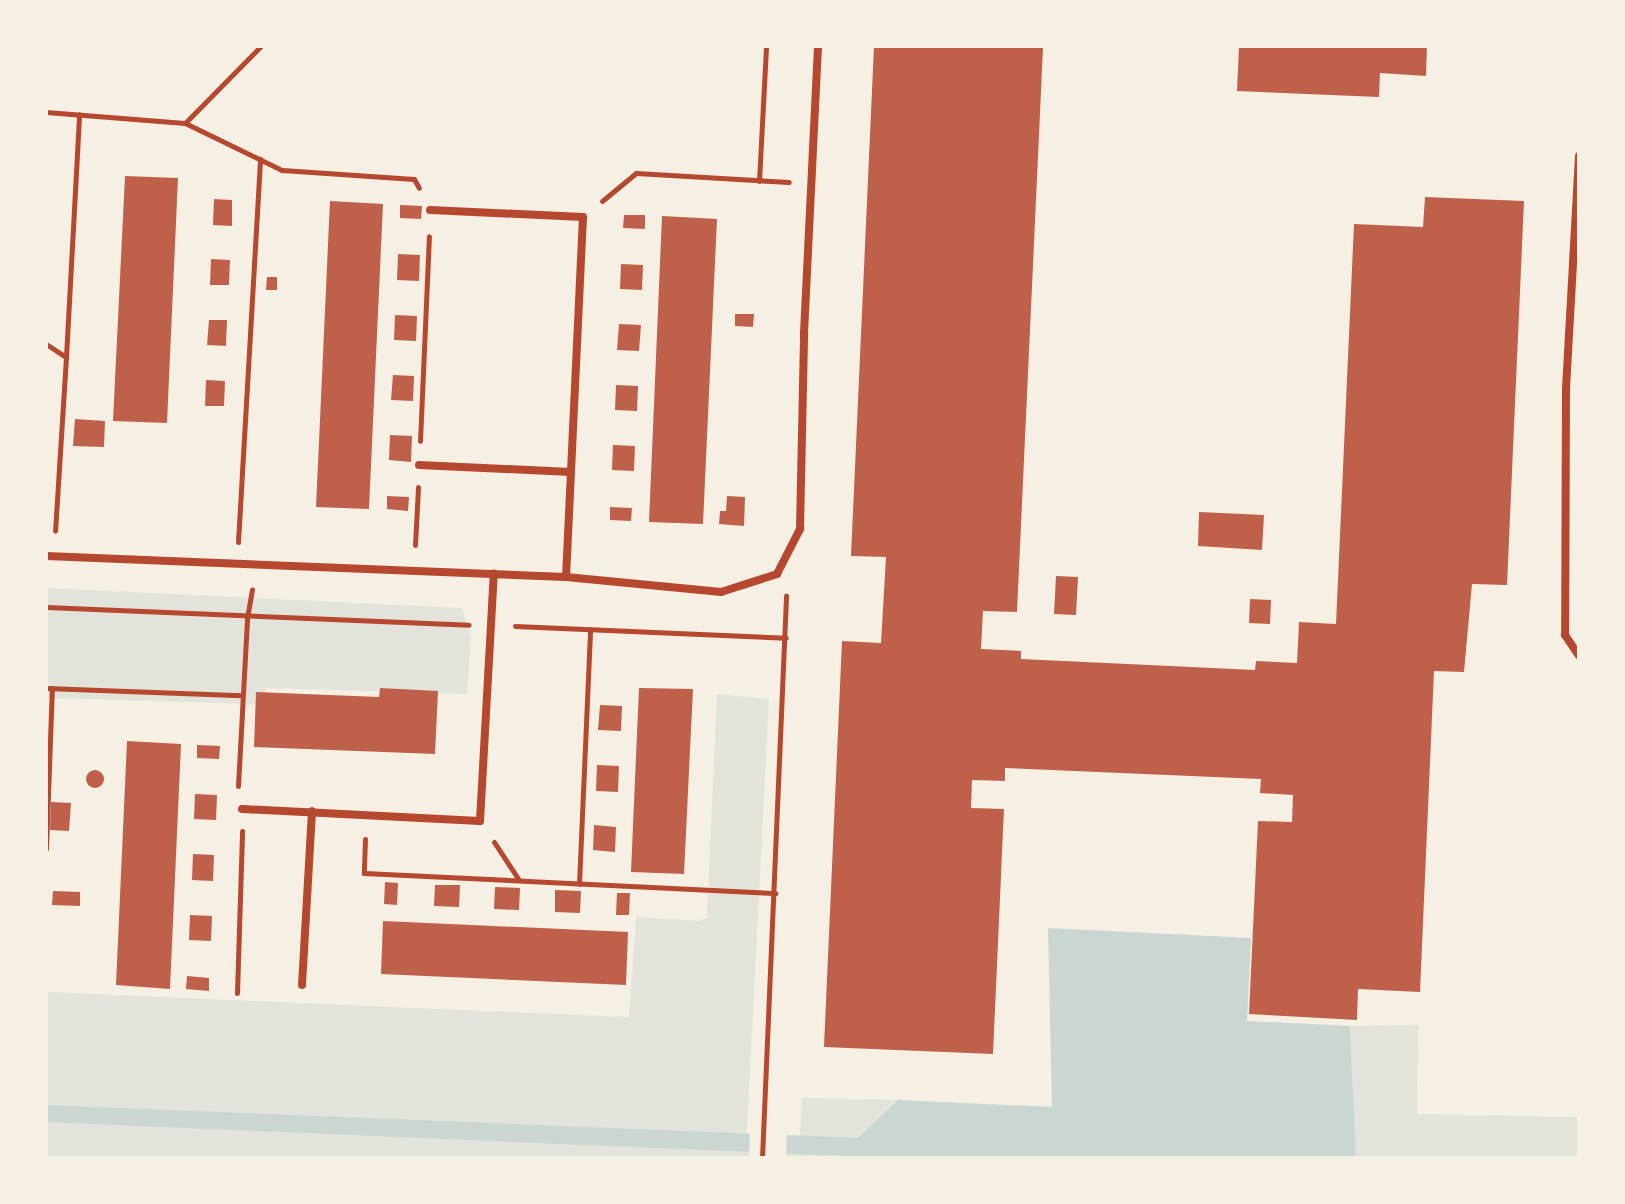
<!DOCTYPE html>
<html>
<head>
<meta charset="utf-8">
<style>
  body { margin:0 }
  #map { position:relative; width:1625px; height:1204px; overflow:hidden; background:#f6efe4; font-family:"Asap Condensed",sans-serif }
  div>[style] { position:absolute }
  .green>* { inset:0; background:#e2e4dc }
  .water>* { inset:0; background:#c9d6d2 }
  .pier>* { inset:0; background:#f6efe4 }
  .building>* { inset:0; background:#bf614a }
  .round { border-radius:50% }
  .path>* { height:5px; margin:-2.5px; padding:0 2.5px; transform-origin:2.5px; border-radius:2.5px; background:#b5482f }
  .minor>* { height:8px; margin:-4px; padding:0 4px; transform-origin:4px; border-radius:4px; background:#b5482f }
  span { translate:-50% -50%; white-space:nowrap; text-align:center; line-height:1.15; -webkit-text-stroke:6px #f6efe4; paint-order:stroke }
  .frame { position:absolute; inset:0; border:48px solid #f6efe4; pointer-events:none }
</style>
</head>
<body>
<div id="map">
  <div class="green">
    <i style="clip-path:polygon(46px 588px,462px 608px,471px 636px,467px 694px,266px 688px,259px 704px,46px 698px)"></i>
    <i style="clip-path:polygon(717px 694px,769px 699px,746px 1149px,799px 1152px,802px 1098px,898px 1100px,841px 1155px,892px 1158px,46px 1158px,46px 992px,629px 1017px,636px 917px,697px 921px,707px 918px)"></i>
    <i style="clip-path:polygon(1418px 1025px,1417px 1114px,1579px 1117px,1579px 1158px,1356px 1158px,1350px 1026px)"></i>
  </div>
  <div class="water">
    <i style="clip-path:polygon(1048px 928px,1251px 938px,1247px 1021px,1350px 1026px,1356px 1158px,892px 1158px,46px 1122px,46px 1105px,858px 1138px,898px 1100px,1052px 1107px)"></i>
  </div>
  <div class="pier">
    <i style="clip-path:polygon(750px 1130px,787px 1131px,786px 1157px,749px 1156px)"></i>
  </div>
  <div class="building">
    <i style="clip-path:polygon(874px 46px,1043px 48px,1017px 612px,983px 611px,981px 649px,1021px 651px,1021px 659px,1255px 670px,1256px 661px,1297px 663px,1299px 622px,1336px 624px,1354px 224px,1423px 227px,1425px 197px,1524px 201px,1507px 585px,1472px 584px,1464px 672px,1434px 671px,1420px 992px,1358px 989px,1357px 1020px,1249px 1014px,1258px 821px,1292px 822px,1293px 795px,1260px 793px,1261px 779px,1005px 768px,1005px 781px,972px 780px,971px 808px,1004px 809px,993px 1054px,824px 1047px,842px 641px,881px 643px,886px 557px,851px 556px)"></i>
    <i style="clip-path:polygon(1239px 46px,1427px 46px,1426px 76px,1380px 73px,1379px 97px,1237px 91px)"></i>
    <i style="clip-path:polygon(125px 176px,178px 178px,167px 423px,113px 421px)"></i>
    <i style="clip-path:polygon(214px 199px,232px 200px,232px 226px,213px 225px)"></i>
    <i style="clip-path:polygon(330px 201px,383px 204px,369px 509px,316px 507px)"></i>
    <i style="clip-path:polygon(400px 205px,422px 206px,421px 219px,400px 218px)"></i>
    <i style="clip-path:polygon(624px 215px,645px 215px,645px 229px,623px 228px)"></i>
    <i style="clip-path:polygon(662px 216px,717px 219px,703px 524px,649px 522px)"></i>
    <i style="clip-path:polygon(398px 254px,420px 255px,419px 281px,397px 280px)"></i>
    <i style="clip-path:polygon(211px 259px,230px 260px,229px 285px,210px 285px)"></i>
    <i style="clip-path:polygon(621px 264px,643px 265px,642px 290px,620px 289px)"></i>
    <i style="clip-path:polygon(267px 277px,277px 277px,277px 290px,266px 290px)"></i>
    <i style="clip-path:polygon(735px 314px,754px 314px,753px 327px,735px 326px)"></i>
    <i style="clip-path:polygon(395px 315px,417px 316px,416px 341px,394px 340px)"></i>
    <i style="clip-path:polygon(209px 320px,227px 320px,226px 346px,207px 345px)"></i>
    <i style="clip-path:polygon(619px 324px,641px 325px,639px 351px,617px 350px)"></i>
    <i style="clip-path:polygon(393px 375px,414px 376px,413px 401px,391px 400px)"></i>
    <i style="clip-path:polygon(206px 380px,225px 381px,224px 406px,205px 406px)"></i>
    <i style="clip-path:polygon(616px 385px,638px 386px,637px 411px,615px 410px)"></i>
    <i style="clip-path:polygon(75px 419px,105px 421px,104px 447px,73px 446px)"></i>
    <i style="clip-path:polygon(390px 435px,412px 436px,411px 462px,389px 460px)"></i>
    <i style="clip-path:polygon(613px 445px,635px 446px,634px 471px,612px 470px)"></i>
    <i style="clip-path:polygon(387px 496px,409px 497px,408px 511px,387px 509px)"></i>
    <i style="clip-path:polygon(727px 496px,745px 497px,744px 526px,719px 524px,720px 511px,726px 511px)"></i>
    <i style="clip-path:polygon(610px 507px,632px 508px,631px 521px,610px 520px)"></i>
    <i style="clip-path:polygon(1199px 512px,1264px 515px,1262px 550px,1198px 546px)"></i>
    <i style="clip-path:polygon(1056px 576px,1078px 577px,1076px 615px,1054px 614px)"></i>
    <i style="clip-path:polygon(1250px 599px,1271px 600px,1270px 624px,1249px 623px)"></i>
    <i style="clip-path:polygon(380px 688px,438px 691px,435px 754px,254px 747px,256px 692px,379px 697px)"></i>
    <i style="clip-path:polygon(639px 688px,693px 689px,684px 874px,631px 872px)"></i>
    <i style="clip-path:polygon(600px 705px,622px 706px,621px 731px,598px 730px)"></i>
    <i style="clip-path:polygon(127px 741px,181px 744px,170px 989px,116px 985px)"></i>
    <i style="clip-path:polygon(197px 745px,220px 746px,219px 759px,197px 758px)"></i>
    <i style="clip-path:polygon(597px 765px,619px 766px,618px 792px,596px 791px)"></i>
    <i class="round" style="left:86px;top:770px;width:18px;height:18px"></i>
    <i style="clip-path:polygon(195px 794px,217px 795px,216px 820px,194px 819px)"></i>
    <i style="clip-path:polygon(51px 802px,71px 803px,69px 831px,50px 830px)"></i>
    <i style="clip-path:polygon(594px 825px,616px 827px,615px 852px,593px 850px)"></i>
    <i style="clip-path:polygon(193px 854px,214px 855px,213px 881px,192px 880px)"></i>
    <i style="clip-path:polygon(385px 882px,398px 883px,397px 905px,384px 904px)"></i>
    <i style="clip-path:polygon(435px 885px,460px 885px,459px 907px,434px 906px)"></i>
    <i style="clip-path:polygon(495px 887px,520px 888px,519px 910px,494px 909px)"></i>
    <i style="clip-path:polygon(555px 890px,581px 891px,580px 913px,555px 912px)"></i>
    <i style="clip-path:polygon(53px 891px,80px 892px,80px 906px,52px 905px)"></i>
    <i style="clip-path:polygon(617px 893px,630px 893px,629px 915px,616px 915px)"></i>
    <i style="clip-path:polygon(190px 915px,212px 916px,211px 941px,189px 940px)"></i>
    <i style="clip-path:polygon(383px 921px,628px 932px,626px 985px,381px 974px)"></i>
    <i style="clip-path:polygon(187px 976px,209px 978px,209px 991px,186px 989px)"></i>
  </div>
  <div class="path">
    <i style="left:46px;top:112px;width:139px;rotate:4.5deg"></i>
    <i style="left:185px;top:123px;width:108px;rotate:-45.4deg"></i>
    <i style="left:185px;top:123px;width:108px;rotate:25.9deg"></i>
    <i style="left:282px;top:170px;width:132px;rotate:3.9deg"></i>
    <i style="left:414px;top:179px;width:10px;rotate:61deg"></i>
    <i style="left:759px;top:181px;width:135px;rotate:-87deg"></i>
    <i style="left:602px;top:201px;width:44px;rotate:-39.5deg"></i>
    <i style="left:636px;top:173px;width:153px;rotate:3.4deg"></i>
    <i style="left:46px;top:344px;width:24px;rotate:33deg"></i>
    <i style="left:66px;top:357px;width:174px;rotate:93.6deg"></i>
    <i style="left:66px;top:357px;width:243px;rotate:-86.9deg"></i>
    <i style="left:420px;top:441px;width:205px;rotate:-87.5deg"></i>
    <i style="left:238px;top:542px;width:384px;rotate:-86.7deg"></i>
    <i style="left:415px;top:545px;width:58px;rotate:-87deg"></i>
    <i style="left:46px;top:607px;width:423px;rotate:2.4deg"></i>
    <i style="left:515px;top:626px;width:271px;rotate:2.5deg"></i>
    <i style="left:46px;top:688px;width:195px;rotate:2.1deg"></i>
    <i style="left:238px;top:786px;width:168px;rotate:-86.9deg"></i>
    <i style="left:247px;top:618px;width:29px;rotate:-80deg"></i>
    <i style="left:365px;top:839px;width:34px;rotate:92deg"></i>
    <i style="left:364px;top:873px;width:412px;rotate:2.8deg"></i>
    <i style="left:494px;top:842px;width:45px;rotate:56.7deg"></i>
    <i style="left:46px;top:849px;width:161px;rotate:-87.9deg"></i>
    <i style="left:579px;top:884px;width:255px;rotate:-87.5deg"></i>
    <i style="left:237px;top:993px;width:162px;rotate:-88.2deg"></i>
    <i style="left:762px;top:1158px;width:563px;rotate:-87.55deg"></i>
  </div>
  <div class="minor">
    <i style="left:1579px;top:156px;width:233px;rotate:93.2deg"></i>
    <i style="left:1566px;top:389px;width:246px;rotate:90.2deg"></i>
    <i style="left:1565px;top:635px;width:25px;rotate:56deg"></i>
    <i style="left:430px;top:210px;width:153px;rotate:2.6deg"></i>
    <i style="left:583px;top:217px;width:360px;rotate:92.7deg"></i>
    <i style="left:419px;top:465px;width:152px;rotate:2.6deg"></i>
    <i style="left:46px;top:556px;width:520px;rotate:2.31deg"></i>
    <i style="left:566px;top:577px;width:156px;rotate:5.5deg"></i>
    <i style="left:721px;top:592px;width:59px;rotate:-17.8deg"></i>
    <i style="left:777px;top:574px;width:51px;rotate:-62.9deg"></i>
    <i style="left:800px;top:529px;width:196px;rotate:-88.8deg"></i>
    <i style="left:804px;top:333px;width:287px;rotate:-87.2deg"></i>
    <i style="left:242px;top:809px;width:238px;rotate:2.9deg"></i>
    <i style="left:480px;top:821px;width:248px;rotate:-86.8deg"></i>
    <i style="left:302px;top:985px;width:174px;rotate:-86.7deg"></i>
  </div>
  <div class="frame"></div>
</div>
</body>
</html>
